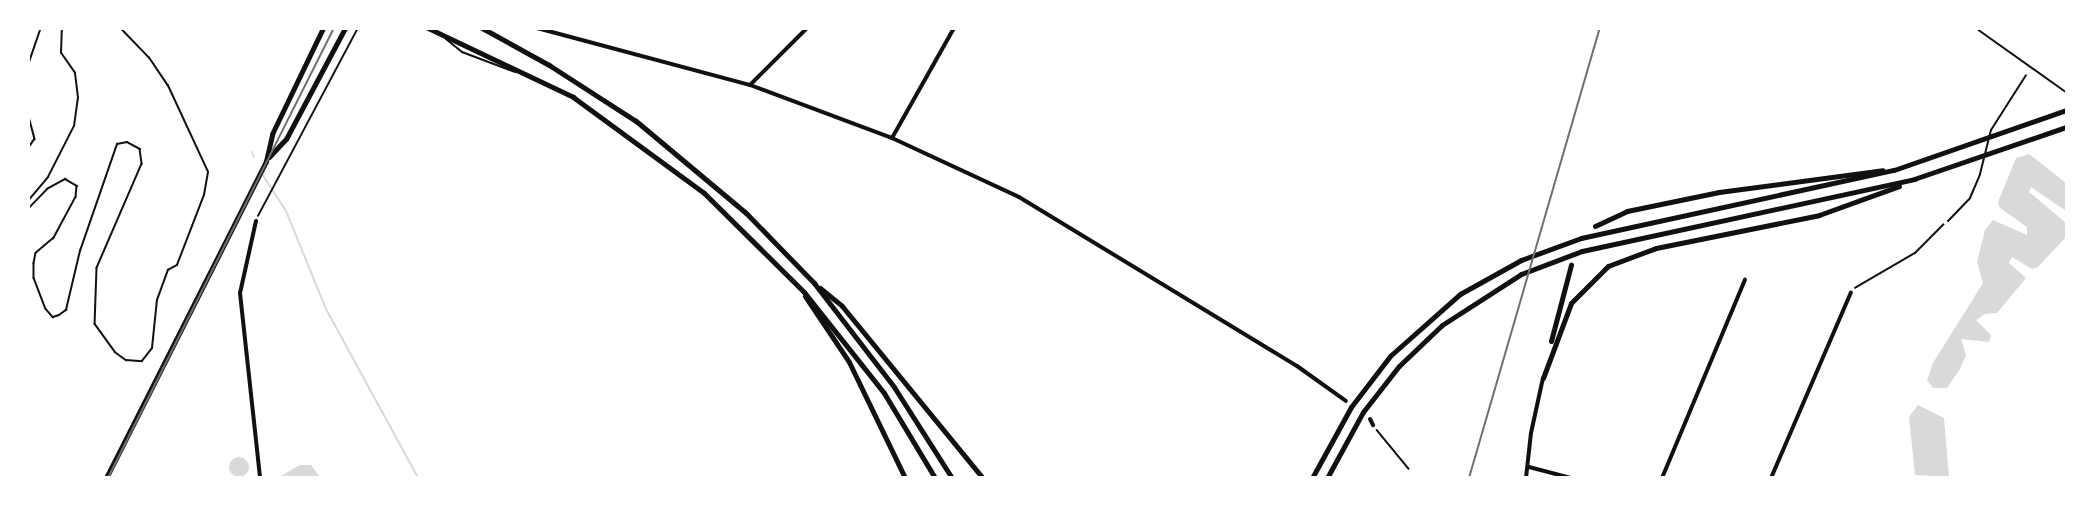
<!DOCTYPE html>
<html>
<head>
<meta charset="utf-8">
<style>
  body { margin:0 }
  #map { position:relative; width:2095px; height:506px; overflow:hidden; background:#fff; font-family:Literata,serif }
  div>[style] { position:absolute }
  .water>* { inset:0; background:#d9d9d9 }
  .round { border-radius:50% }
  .stream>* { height:2px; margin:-1px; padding:0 1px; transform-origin:1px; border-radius:1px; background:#d9d9d9 }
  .path>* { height:1.5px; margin:-0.75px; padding:0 0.75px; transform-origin:0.75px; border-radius:0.75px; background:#111 }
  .service>* { height:2px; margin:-1px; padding:0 1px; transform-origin:1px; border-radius:1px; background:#111 }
  .minor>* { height:4px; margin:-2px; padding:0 2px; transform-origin:2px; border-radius:2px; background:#111 }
  .secondary>* { height:5px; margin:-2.5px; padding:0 2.5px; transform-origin:2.5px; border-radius:2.5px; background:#111 }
  .tram>* { height:1.5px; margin:-0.75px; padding:0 0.75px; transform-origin:0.75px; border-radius:0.75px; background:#707070 }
  .rail>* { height:2px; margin:-1px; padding:0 1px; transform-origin:1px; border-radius:1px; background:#707070 }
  span { translate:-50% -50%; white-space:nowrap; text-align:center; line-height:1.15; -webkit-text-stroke:6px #fff; paint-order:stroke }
  .frame { position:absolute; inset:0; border:30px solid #fff; pointer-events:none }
</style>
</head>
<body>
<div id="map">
  <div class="water">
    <i style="clip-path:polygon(2029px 154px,2066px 183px,2066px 211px,2031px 187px,2029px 192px,2066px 223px,2066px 237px,2038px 267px,2032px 269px,2012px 257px,2009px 263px,2026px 278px,1997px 313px,1985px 314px,1976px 320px,1991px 335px,1989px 342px,1961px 339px,1966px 355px,1960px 369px,1947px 388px,1933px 388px,1927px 380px,1933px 363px,1983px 283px,1977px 262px,1985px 230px,1993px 220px,2027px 235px,2027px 227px,2000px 208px,1998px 202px,2016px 158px)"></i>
    <i style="clip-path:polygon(1918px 405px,1944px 418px,1949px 477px,1915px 475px,1909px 417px)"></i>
    <i class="round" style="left:229px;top:457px;width:20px;height:20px"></i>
    <i style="clip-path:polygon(300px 465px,311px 465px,320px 477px,279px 477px)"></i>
  </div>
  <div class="stream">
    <i style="left:252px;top:152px;width:5px;rotate:68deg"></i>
    <i style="left:262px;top:174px;width:44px;rotate:57deg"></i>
    <i style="left:286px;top:211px;width:106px;rotate:67.8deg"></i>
    <i style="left:326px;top:309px;width:192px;rotate:61.4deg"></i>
  </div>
  <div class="path">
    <i style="left:1976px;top:28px;width:110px;rotate:35.4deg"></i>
    <i style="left:28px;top:65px;width:39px;rotate:-71deg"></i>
    <i style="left:28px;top:113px;width:27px;rotate:75deg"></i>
    <i style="left:35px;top:139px;width:12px;rotate:125deg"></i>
    <i style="left:28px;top:201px;width:31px;rotate:-50deg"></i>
    <i style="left:48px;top:177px;width:57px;rotate:-63deg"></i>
    <i style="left:74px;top:126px;width:28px;rotate:-82deg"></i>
    <i style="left:78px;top:98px;width:25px;rotate:-97deg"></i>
    <i style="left:75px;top:73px;width:24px;rotate:-125deg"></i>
    <i style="left:61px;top:53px;width:25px;rotate:-88deg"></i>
    <i style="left:28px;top:209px;width:28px;rotate:-46deg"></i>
    <i style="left:47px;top:189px;width:21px;rotate:-29deg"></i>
    <i style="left:65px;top:179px;width:14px;rotate:30deg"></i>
    <i style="left:77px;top:186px;width:11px;rotate:95deg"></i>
    <i style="left:76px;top:197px;width:47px;rotate:118.2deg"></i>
    <i style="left:54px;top:238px;width:23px;rotate:140deg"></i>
    <i style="left:36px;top:253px;width:10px;rotate:101deg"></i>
    <i style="left:34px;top:263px;width:15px;rotate:90deg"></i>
    <i style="left:34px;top:278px;width:33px;rotate:69deg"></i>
    <i style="left:46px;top:309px;width:11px;rotate:49deg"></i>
    <i style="left:53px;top:317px;width:6px;rotate:-18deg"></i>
    <i style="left:59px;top:315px;width:9px;rotate:-36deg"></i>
    <i style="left:66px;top:310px;width:61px;rotate:-76.7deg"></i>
    <i style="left:80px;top:251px;width:113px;rotate:-70.9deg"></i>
    <i style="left:117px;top:144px;width:10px;rotate:-11deg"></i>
    <i style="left:127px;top:142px;width:15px;rotate:28deg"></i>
    <i style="left:140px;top:149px;width:15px;rotate:82deg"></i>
    <i style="left:142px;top:164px;width:113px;rotate:113.4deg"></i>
    <i style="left:97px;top:268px;width:56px;rotate:92deg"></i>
    <i style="left:95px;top:324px;width:34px;rotate:54deg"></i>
    <i style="left:115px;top:352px;width:14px;rotate:36deg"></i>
    <i style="left:126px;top:360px;width:16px;rotate:4deg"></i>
    <i style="left:142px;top:361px;width:16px;rotate:-52deg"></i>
    <i style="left:152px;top:348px;width:48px;rotate:-84.1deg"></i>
    <i style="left:157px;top:300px;width:32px;rotate:-70deg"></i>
    <i style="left:168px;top:270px;width:10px;rotate:-29deg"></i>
    <i style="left:177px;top:265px;width:75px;rotate:-68.9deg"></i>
    <i style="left:204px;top:195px;width:23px;rotate:-80deg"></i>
    <i style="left:208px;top:172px;width:95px;rotate:-114.9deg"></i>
    <i style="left:168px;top:86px;width:34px;rotate:-124deg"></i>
    <i style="left:149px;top:58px;width:42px;rotate:-134deg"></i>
    <i style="left:258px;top:216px;width:213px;rotate:-62deg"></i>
    <i style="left:1855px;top:288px;width:69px;rotate:-30.3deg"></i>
    <i style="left:1915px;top:253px;width:40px;rotate:-45deg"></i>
    <i style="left:1377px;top:430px;width:50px;rotate:50.6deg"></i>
  </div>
  <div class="service">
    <i style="left:446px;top:39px;width:21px;rotate:39deg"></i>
    <i style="left:462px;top:52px;width:57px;rotate:20.7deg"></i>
    <i style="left:1948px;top:221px;width:32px;rotate:-46deg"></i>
    <i style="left:1970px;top:198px;width:26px;rotate:-67deg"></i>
    <i style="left:1980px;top:174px;width:45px;rotate:-76deg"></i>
    <i style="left:1991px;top:130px;width:65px;rotate:-57.5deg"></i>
  </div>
  <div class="minor">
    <i style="left:537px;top:28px;width:220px;rotate:15deg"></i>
    <i style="left:750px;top:85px;width:152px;rotate:20.5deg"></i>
    <i style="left:892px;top:138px;width:140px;rotate:24.9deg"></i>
    <i style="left:1019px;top:197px;width:325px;rotate:31.3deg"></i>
    <i style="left:1297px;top:366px;width:60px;rotate:35.5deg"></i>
    <i style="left:750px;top:85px;width:81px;rotate:-45deg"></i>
    <i style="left:892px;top:138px;width:126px;rotate:-60.6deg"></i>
    <i style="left:256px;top:221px;width:74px;rotate:102.5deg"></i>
    <i style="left:240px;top:293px;width:186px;rotate:83.8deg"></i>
    <i style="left:1370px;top:419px;width:7px;rotate:63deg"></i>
    <i style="left:1529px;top:467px;width:43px;rotate:14.7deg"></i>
    <i style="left:1526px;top:478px;width:45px;rotate:-83.7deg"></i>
    <i style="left:1531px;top:433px;width:56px;rotate:-77.7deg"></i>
    <i style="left:1662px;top:478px;width:215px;rotate:-67.3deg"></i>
    <i style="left:1771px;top:478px;width:202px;rotate:-66.7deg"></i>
  </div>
  <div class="secondary">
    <i style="left:428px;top:28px;width:161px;rotate:25.4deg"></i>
    <i style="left:573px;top:97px;width:162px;rotate:36.2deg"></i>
    <i style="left:704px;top:193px;width:141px;rotate:44.7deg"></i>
    <i style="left:804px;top:292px;width:129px;rotate:51.6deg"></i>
    <i style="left:884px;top:393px;width:99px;rotate:59deg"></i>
    <i style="left:482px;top:28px;width:77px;rotate:28.9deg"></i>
    <i style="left:549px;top:65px;width:103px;rotate:32.8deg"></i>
    <i style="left:636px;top:121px;width:143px;rotate:39.9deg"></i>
    <i style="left:746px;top:213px;width:98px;rotate:45.8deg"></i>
    <i style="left:814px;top:283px;width:131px;rotate:52.4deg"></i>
    <i style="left:894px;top:387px;width:108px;rotate:57.5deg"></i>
    <i style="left:269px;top:157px;width:25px;rotate:-47deg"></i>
    <i style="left:286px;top:139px;width:126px;rotate:-62deg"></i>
    <i style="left:1595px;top:226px;width:35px;rotate:-25deg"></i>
    <i style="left:1627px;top:211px;width:94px;rotate:-11.7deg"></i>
    <i style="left:1719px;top:192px;width:165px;rotate:-7.6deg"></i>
    <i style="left:820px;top:288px;width:28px;rotate:39deg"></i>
    <i style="left:842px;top:306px;width:222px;rotate:50.7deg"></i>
    <i style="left:805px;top:296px;width:79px;rotate:56.3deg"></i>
    <i style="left:849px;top:362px;width:129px;rotate:64.2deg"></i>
    <i style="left:1551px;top:341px;width:79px;rotate:-75.3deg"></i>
    <i style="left:1543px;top:378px;width:80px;rotate:-69.5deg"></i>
    <i style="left:1571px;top:303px;width:52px;rotate:-45deg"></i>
    <i style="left:1608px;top:266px;width:51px;rotate:-20.6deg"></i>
    <i style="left:1656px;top:248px;width:166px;rotate:-11.4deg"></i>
    <i style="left:1819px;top:215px;width:85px;rotate:-19.9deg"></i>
    <i style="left:106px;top:478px;width:355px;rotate:-63.2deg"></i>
    <i style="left:266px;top:161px;width:28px;rotate:-77deg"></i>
    <i style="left:272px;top:134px;width:118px;rotate:-64.3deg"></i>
    <i style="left:1312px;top:478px;width:81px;rotate:-61.2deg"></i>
    <i style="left:1351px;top:407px;width:64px;rotate:-52.6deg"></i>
    <i style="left:1390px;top:356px;width:94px;rotate:-41.5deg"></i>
    <i style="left:1460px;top:294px;width:70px;rotate:-29.1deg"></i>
    <i style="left:1521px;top:260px;width:64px;rotate:-20.1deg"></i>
    <i style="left:1581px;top:238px;width:320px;rotate:-12.3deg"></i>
    <i style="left:1894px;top:170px;width:182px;rotate:-19.2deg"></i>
    <i style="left:1327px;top:478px;width:75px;rotate:-61.4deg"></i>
    <i style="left:1363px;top:412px;width:58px;rotate:-52deg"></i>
    <i style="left:1399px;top:366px;width:59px;rotate:-43.6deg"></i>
    <i style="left:1442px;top:325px;width:94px;rotate:-32.8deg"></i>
    <i style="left:1521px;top:274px;width:65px;rotate:-20.7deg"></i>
    <i style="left:1582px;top:251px;width:340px;rotate:-12.2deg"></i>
    <i style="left:1914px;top:179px;width:161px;rotate:-18.9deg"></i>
  </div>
  <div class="tram">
    <i style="left:108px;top:478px;width:504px;rotate:-63.33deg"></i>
  </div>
  <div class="rail">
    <i style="left:1469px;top:478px;width:469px;rotate:-73.8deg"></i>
  </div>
  <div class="frame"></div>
</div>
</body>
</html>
